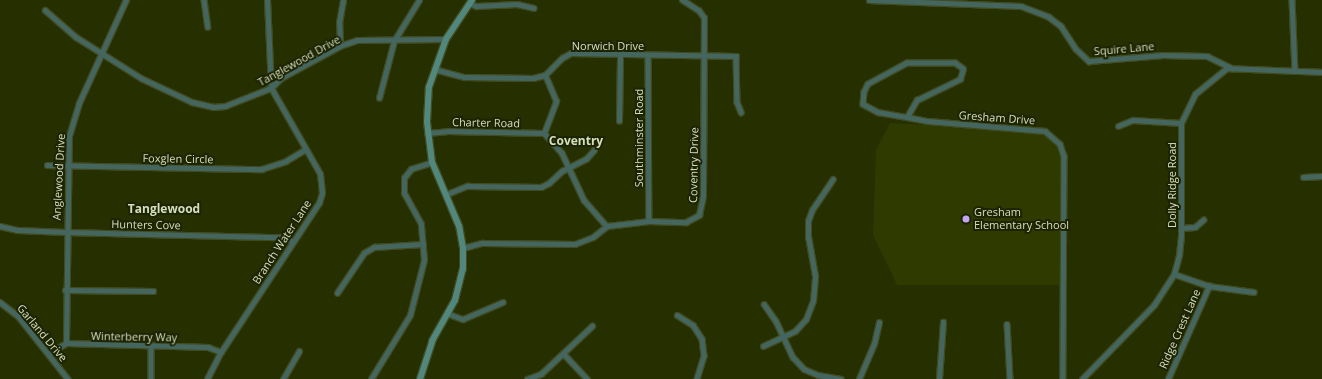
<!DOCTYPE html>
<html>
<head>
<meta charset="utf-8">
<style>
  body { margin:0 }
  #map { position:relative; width:1322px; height:379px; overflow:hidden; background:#252f00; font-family:"Open Sans",sans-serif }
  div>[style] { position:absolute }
  .built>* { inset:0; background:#2e3a00 }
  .roads { filter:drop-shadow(1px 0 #414b1f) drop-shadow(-1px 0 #414b1f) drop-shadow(0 1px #414b1f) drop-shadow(0 -1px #414b1f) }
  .street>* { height:4.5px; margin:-2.25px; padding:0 2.25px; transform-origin:2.25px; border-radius:2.25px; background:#45665f }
  .secondary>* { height:6px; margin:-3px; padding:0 3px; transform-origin:3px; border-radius:3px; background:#51877d }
  .dots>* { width:11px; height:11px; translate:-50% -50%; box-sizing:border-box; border:2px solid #1d2404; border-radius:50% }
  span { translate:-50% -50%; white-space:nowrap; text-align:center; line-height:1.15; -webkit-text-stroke:4px #1d2404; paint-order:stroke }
  .street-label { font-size:11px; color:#d5dfbf }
  .poi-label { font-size:11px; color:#d5dfbf }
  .left { translate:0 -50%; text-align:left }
  .neighbourhood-label { font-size:12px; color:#d5dfbf; font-weight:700 }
</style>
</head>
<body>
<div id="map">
  <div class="built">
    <i style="clip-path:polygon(890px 123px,975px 127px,1044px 134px,1055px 141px,1060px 154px,1060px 285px,897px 285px,873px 235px,876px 150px)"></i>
  </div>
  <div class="roads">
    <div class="street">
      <i style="left:204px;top:0;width:27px;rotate:82deg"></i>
      <i style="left:869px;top:0;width:152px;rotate:2.3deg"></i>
      <i style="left:1021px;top:6px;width:30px;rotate:21deg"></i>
      <i style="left:1049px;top:17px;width:15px;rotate:37deg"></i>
      <i style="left:1061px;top:26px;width:27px;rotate:57deg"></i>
      <i style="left:1076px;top:49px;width:18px;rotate:43deg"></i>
      <i style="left:1089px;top:61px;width:74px;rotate:-4.6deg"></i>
      <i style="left:1163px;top:55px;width:44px;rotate:1.3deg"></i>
      <i style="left:1207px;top:56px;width:28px;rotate:26deg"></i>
      <i style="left:1292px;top:0;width:71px;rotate:87.6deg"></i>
      <i style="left:469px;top:3px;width:8px;rotate:23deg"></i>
      <i style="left:476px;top:6px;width:41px;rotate:-2.8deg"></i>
      <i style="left:517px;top:4px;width:17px;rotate:13deg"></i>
      <i style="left:45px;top:10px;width:41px;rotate:41.1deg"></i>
      <i style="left:76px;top:37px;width:77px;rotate:32.2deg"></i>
      <i style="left:141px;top:78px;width:56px;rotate:25.2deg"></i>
      <i style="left:192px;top:102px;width:22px;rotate:13deg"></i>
      <i style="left:213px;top:107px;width:12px;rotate:-5deg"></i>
      <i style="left:225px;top:106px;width:49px;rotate:-21.4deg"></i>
      <i style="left:271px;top:88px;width:14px;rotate:-45deg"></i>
      <i style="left:281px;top:78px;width:67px;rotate:-28.5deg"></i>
      <i style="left:340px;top:46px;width:18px;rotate:-19deg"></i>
      <i style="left:357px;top:40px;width:89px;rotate:-0.6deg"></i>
      <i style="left:340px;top:46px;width:23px;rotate:-92deg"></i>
      <i style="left:339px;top:23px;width:23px;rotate:-80deg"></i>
      <i style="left:648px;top:55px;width:166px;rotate:89.7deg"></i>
      <i style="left:434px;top:69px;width:31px;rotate:15deg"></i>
      <i style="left:464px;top:77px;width:69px;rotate:0.8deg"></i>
      <i style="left:533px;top:78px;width:12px;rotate:-14deg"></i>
      <i style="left:545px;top:75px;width:24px;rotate:-45deg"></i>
      <i style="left:562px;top:58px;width:10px;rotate:-29deg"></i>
      <i style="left:571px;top:53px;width:165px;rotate:1deg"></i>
      <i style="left:736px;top:56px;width:46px;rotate:88.8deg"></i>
      <i style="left:737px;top:102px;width:11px;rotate:68deg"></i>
      <i style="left:379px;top:98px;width:59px;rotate:-75.3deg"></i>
      <i style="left:394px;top:41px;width:48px;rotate:-58.6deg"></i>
      <i style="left:907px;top:117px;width:20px;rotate:-60deg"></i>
      <i style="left:917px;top:100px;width:48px;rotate:-26deg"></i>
      <i style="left:960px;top:79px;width:10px;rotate:-73deg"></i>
      <i style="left:963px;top:69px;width:10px;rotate:-143deg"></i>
      <i style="left:955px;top:63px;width:48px;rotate:180deg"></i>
      <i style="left:907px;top:63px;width:44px;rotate:151.7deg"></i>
      <i style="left:868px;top:84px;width:9px;rotate:117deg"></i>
      <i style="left:864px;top:92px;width:12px;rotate:95deg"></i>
      <i style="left:863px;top:104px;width:17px;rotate:28deg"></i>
      <i style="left:878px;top:112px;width:29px;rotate:10deg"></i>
      <i style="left:907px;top:117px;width:21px;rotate:11deg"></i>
      <i style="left:928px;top:121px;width:117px;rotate:4.9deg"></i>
      <i style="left:1045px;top:131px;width:20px;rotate:41deg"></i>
      <i style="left:1060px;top:144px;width:13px;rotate:72deg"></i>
      <i style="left:1064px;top:156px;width:223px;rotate:90.3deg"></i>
      <i style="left:619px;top:121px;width:67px;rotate:-89.1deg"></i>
      <i style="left:1118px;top:126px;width:16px;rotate:-22deg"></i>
      <i style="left:1133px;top:120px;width:48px;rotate:3.6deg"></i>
      <i style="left:427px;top:133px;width:21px;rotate:-5deg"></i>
      <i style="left:448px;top:131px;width:96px;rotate:1.2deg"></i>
      <i style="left:544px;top:133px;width:27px;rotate:48deg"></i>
      <i style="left:562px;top:153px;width:52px;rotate:64.9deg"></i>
      <i style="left:584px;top:200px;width:35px;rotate:49deg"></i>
      <i style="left:544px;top:133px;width:34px;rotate:-69deg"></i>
      <i style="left:556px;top:101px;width:28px;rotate:-113deg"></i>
      <i style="left:47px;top:165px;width:215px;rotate:1.1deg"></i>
      <i style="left:262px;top:169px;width:25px;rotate:-18deg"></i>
      <i style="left:286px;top:161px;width:21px;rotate:-31deg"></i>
      <i style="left:1303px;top:177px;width:19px;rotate:-3deg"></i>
      <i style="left:447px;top:194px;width:22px;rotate:-22deg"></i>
      <i style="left:467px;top:186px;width:74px;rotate:0.8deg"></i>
      <i style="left:541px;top:187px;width:9px;rotate:-27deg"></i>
      <i style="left:549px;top:183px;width:18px;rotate:-43deg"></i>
      <i style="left:562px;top:171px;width:27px;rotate:-27deg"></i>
      <i style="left:586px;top:159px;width:12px;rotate:-48deg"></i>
      <i style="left:0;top:226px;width:18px;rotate:13deg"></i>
      <i style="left:18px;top:230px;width:48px;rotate:2.4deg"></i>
      <i style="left:66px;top:232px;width:212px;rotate:1.4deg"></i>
      <i style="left:278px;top:237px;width:15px;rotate:16deg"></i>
      <i style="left:1181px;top:228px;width:14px;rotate:-4deg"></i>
      <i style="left:1195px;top:227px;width:11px;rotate:-41deg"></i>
      <i style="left:463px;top:248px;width:20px;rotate:-15deg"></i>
      <i style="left:482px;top:243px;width:93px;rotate:0.6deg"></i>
      <i style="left:575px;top:244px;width:19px;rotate:-21deg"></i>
      <i style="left:593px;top:237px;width:18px;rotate:-38deg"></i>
      <i style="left:607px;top:226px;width:42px;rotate:-6.8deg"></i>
      <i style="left:649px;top:221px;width:37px;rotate:2deg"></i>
      <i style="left:686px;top:222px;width:15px;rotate:-28deg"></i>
      <i style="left:699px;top:215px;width:19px;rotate:-78deg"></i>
      <i style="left:703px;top:196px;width:178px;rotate:-89.7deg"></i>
      <i style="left:704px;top:18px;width:9px;rotate:-126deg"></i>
      <i style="left:699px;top:11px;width:20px;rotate:-147deg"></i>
      <i style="left:1174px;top:274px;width:37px;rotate:19deg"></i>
      <i style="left:1209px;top:286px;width:45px;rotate:7.6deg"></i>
      <i style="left:65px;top:290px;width:88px;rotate:0.7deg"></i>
      <i style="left:337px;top:293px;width:48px;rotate:-56deg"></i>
      <i style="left:364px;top:253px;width:12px;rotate:-31deg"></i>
      <i style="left:374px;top:247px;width:49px;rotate:-3.5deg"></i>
      <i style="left:0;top:302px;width:24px;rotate:38deg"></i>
      <i style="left:19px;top:317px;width:79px;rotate:51.7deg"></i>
      <i style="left:764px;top:304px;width:21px;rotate:55deg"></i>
      <i style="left:776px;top:321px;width:40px;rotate:65deg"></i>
      <i style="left:793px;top:357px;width:16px;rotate:47deg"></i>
      <i style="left:804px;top:369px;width:15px;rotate:23deg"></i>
      <i style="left:818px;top:375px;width:23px;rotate:10deg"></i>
      <i style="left:449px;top:314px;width:15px;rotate:20deg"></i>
      <i style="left:463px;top:319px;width:43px;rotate:-23deg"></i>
      <i style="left:677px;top:315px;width:19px;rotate:32deg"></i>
      <i style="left:693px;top:325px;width:17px;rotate:57deg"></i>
      <i style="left:702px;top:339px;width:17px;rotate:83deg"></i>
      <i style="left:704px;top:356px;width:24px;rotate:107deg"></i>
      <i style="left:1007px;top:324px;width:55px;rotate:86.9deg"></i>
      <i style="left:66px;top:343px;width:207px;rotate:-89.2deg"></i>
      <i style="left:69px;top:136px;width:34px;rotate:-73deg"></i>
      <i style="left:79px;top:103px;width:113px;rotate:-65.5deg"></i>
      <i style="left:151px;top:346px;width:33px;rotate:90deg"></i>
      <i style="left:763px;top:346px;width:35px;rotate:-25deg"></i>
      <i style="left:795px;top:331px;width:16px;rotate:-47deg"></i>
      <i style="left:806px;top:319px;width:19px;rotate:-69deg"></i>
      <i style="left:813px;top:301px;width:25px;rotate:-85deg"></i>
      <i style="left:815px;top:276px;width:39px;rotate:-100deg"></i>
      <i style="left:808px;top:238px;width:17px;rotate:-90deg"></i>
      <i style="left:808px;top:221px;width:12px;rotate:-70deg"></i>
      <i style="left:812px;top:210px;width:37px;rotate:-56deg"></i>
      <i style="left:49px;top:353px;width:20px;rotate:-30deg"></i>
      <i style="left:66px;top:343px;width:142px;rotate:1.6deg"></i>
      <i style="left:208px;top:347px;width:14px;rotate:21deg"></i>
      <i style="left:564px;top:354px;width:34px;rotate:47deg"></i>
      <i style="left:207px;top:379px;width:30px;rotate:-63deg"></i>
      <i style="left:221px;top:352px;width:178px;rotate:-56.7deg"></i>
      <i style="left:319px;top:203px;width:10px;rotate:-73deg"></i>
      <i style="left:322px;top:193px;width:19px;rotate:-96deg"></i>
      <i style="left:320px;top:174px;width:99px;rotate:-119.7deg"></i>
      <i style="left:271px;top:88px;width:88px;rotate:-92.6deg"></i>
      <i style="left:283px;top:379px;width:32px;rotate:-60deg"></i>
      <i style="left:371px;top:379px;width:75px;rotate:-58.6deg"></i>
      <i style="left:410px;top:315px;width:57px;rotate:-75.7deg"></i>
      <i style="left:424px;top:260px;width:36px;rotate:-95deg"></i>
      <i style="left:421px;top:224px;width:35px;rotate:-119deg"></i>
      <i style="left:404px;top:193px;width:15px;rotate:-90deg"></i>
      <i style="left:404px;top:178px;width:11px;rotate:-52deg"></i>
      <i style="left:411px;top:169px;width:22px;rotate:-18deg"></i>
      <i style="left:527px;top:379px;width:15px;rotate:-20deg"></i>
      <i style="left:541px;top:374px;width:70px;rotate:-43.3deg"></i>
      <i style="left:859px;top:379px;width:38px;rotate:-67deg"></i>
      <i style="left:874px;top:344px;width:22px;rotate:-77deg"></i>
      <i style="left:939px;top:379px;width:57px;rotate:-86deg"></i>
      <i style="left:1082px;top:379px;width:103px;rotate:-45.8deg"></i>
      <i style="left:1154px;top:305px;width:37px;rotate:-57deg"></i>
      <i style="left:1174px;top:274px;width:20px;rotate:-75deg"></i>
      <i style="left:1179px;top:255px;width:19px;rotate:-84deg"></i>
      <i style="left:1181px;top:236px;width:113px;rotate:-90deg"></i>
      <i style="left:1181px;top:123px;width:32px;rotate:-64deg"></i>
      <i style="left:1195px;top:94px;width:41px;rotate:-39.1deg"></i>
      <i style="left:1227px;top:68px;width:95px;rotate:2.4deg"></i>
      <i style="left:1168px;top:379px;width:102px;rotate:-66.2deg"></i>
    </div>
    <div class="secondary">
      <i style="left:420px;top:379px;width:40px;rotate:-72deg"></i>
      <i style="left:432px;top:341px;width:47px;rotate:-60.7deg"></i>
      <i style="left:455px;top:300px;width:32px;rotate:-76deg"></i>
      <i style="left:463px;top:269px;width:21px;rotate:-90deg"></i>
      <i style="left:463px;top:248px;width:22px;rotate:-100deg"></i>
      <i style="left:459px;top:226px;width:69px;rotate:-112.9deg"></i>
      <i style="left:432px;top:162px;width:40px;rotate:-97.1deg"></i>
      <i style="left:427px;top:122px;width:35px;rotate:-87deg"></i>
      <i style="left:429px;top:87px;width:51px;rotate:-70.5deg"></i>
      <i style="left:446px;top:39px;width:47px;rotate:-56.3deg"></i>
    </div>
  </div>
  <div class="dots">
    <i style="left:966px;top:219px;background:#c3a7f2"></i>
  </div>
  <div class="street-label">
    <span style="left:608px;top:46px">Norwich Drive</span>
    <span style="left:1124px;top:49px;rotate:-5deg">Squire Lane</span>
    <span style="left:299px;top:61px;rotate:-29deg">Tanglewood Drive</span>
    <span style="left:997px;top:118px;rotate:4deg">Gresham Drive</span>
    <span style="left:486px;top:123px;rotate:1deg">Charter Road</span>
    <span style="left:639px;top:138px;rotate:-90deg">Southminster Road</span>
    <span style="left:178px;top:159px;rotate:1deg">Foxglen Circle</span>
    <span style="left:694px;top:165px;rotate:-89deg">Coventry Drive</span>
    <span style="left:59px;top:177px;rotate:-87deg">Anglewood Drive</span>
    <span style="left:1172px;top:185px;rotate:-90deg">Dolly Ridge Road</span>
    <span style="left:146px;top:225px;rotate:1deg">Hunters Cove</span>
    <span style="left:282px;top:242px;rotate:-57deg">Branch Water Lane</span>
    <span style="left:1180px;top:329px;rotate:-66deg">Ridge Crest Lane</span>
    <span style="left:42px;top:333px;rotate:50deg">Garland Drive</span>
    <span style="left:134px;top:337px;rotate:1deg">Winterberry Way</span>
  </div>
  <div class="poi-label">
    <span class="left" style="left:974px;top:219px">Gresham<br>Elementary School</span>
  </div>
  <div class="neighbourhood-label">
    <span style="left:576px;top:141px">Coventry</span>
    <span style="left:164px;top:209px">Tanglewood</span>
  </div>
</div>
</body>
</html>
